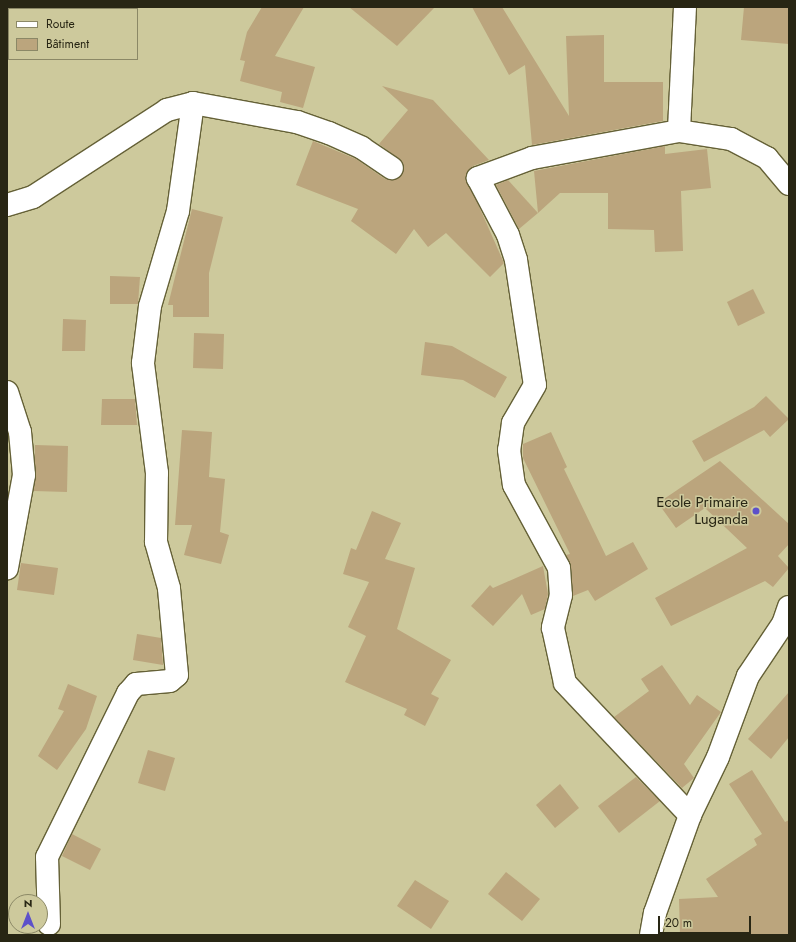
<!DOCTYPE html>
<html>
<head>
<meta charset="utf-8">
<style>
  body { margin:0 }
  #map { position:relative; width:796px; height:942px; overflow:hidden; background:#cdc99c; font-family:Jost,sans-serif }
  div>[style] { position:absolute }
  .building>* { inset:0; background:#bba57d }
  .roads { filter:drop-shadow(1px 0 #656137) drop-shadow(-1px 0 #656137) drop-shadow(0 1px #656137) drop-shadow(0 -1px #656137) }
  .minor>* { height:22px; margin:-11px; padding:0 11px; transform-origin:11px; border-radius:11px; background:#fff }
  .dots>* { width:11px; height:11px; translate:-50% -50%; box-sizing:border-box; border:2px solid #cdc99c; border-radius:50% }
  span { translate:-50% -50%; white-space:nowrap; text-align:center; line-height:1.15; -webkit-text-stroke:3px #cdc99c; paint-order:stroke }
  .poi-label { font-size:15px; color:#282614 }
  .right { translate:-100% -50%; text-align:right }
  .frame { position:absolute; inset:0; border:8px solid #282614; pointer-events:none }
  .legend { position:absolute; left:8px; top:8px; width:130px; height:52px; box-sizing:border-box; background:#cdc99c; border:1px solid #8b8866; margin:0; padding:5px 7px; list-style:none; font-size:12px; color:#282614 }
  .legend li { display:flex; align-items:center; gap:8px; height:20px }
  .legend b { width:20px; border:1px solid #8b8866 }
  .north { position:absolute; left:8px; top:894px; width:40px; height:40px; box-sizing:border-box; background:#cdc99c; border:1px solid #8b8866; border-radius:50%; rotate:0deg; font-size:11px; font-weight:700; line-height:16px; text-align:center; color:#282614 }
  .north::after { content:''; display:block; margin:auto; width:14px; height:18px; background:#5d51ca; clip-path:polygon(50% 0,100% 100%,50% 72%,0 100%) }
  .scale { position:absolute; left:658px; top:916px; width:93px; height:18px; box-sizing:border-box; border:2px solid #282614; border-top:0; padding-left:5px; font-size:12px; line-height:14px; white-space:nowrap; color:#282614; -webkit-text-stroke:3px #cdc99c; paint-order:stroke }
</style>
</head>
<body>
<div id="map">
  <div class="building">
    <i style="clip-path:polygon(262px 7px,304px 7px,275px 56px,315px 67px,303px 108px,280px 102px,282px 92px,240px 81px,245px 61px,240px 60px,247px 32px)"></i>
    <i style="clip-path:polygon(349px 7px,435px 7px,397px 46px)"></i>
    <i style="clip-path:polygon(472px 7px,502px 7px,569px 116px,566px 36px,604px 35px,604px 82px,663px 82px,663px 121px,532px 145px,525px 65px,509px 75px)"></i>
    <i style="clip-path:polygon(744px 7px,789px 7px,789px 44px,741px 40px)"></i>
    <i style="clip-path:polygon(382px 86px,433px 100px,489px 160px,473px 166px,466px 177px,504px 263px,490px 277px,446px 233px,428px 247px,414px 229px,396px 254px,351px 221px,358px 209px,296px 185px,313px 141px,356px 159px,385px 179px,392px 180px,402px 175px,403px 162px,379px 144px,408px 110px)"></i>
    <i style="clip-path:polygon(665px 146px,665px 154px,707px 149px,711px 188px,681px 191px,683px 251px,655px 252px,654px 230px,608px 229px,608px 193px,560px 193px,538px 213px,534px 171px)"></i>
    <i style="clip-path:polygon(508px 180px,538px 213px,519px 229px,496px 185px)"></i>
    <i style="clip-path:polygon(192px 209px,223px 217px,209px 273px,209px 317px,173px 317px,173px 305px,168px 305px)"></i>
    <i style="clip-path:polygon(110px 276px,140px 277px,138px 304px,110px 304px)"></i>
    <i style="clip-path:polygon(753px 289px,765px 313px,738px 326px,727px 302px)"></i>
    <i style="clip-path:polygon(63px 319px,86px 320px,85px 351px,62px 351px)"></i>
    <i style="clip-path:polygon(194px 333px,224px 334px,223px 369px,193px 368px)"></i>
    <i style="clip-path:polygon(425px 342px,452px 346px,507px 377px,495px 398px,463px 380px,421px 375px)"></i>
    <i style="clip-path:polygon(766px 396px,789px 419px,770px 437px,764px 430px,704px 462px,692px 441px,754px 407px)"></i>
    <i style="clip-path:polygon(102px 399px,135px 399px,137px 425px,101px 425px)"></i>
    <i style="clip-path:polygon(182px 430px,212px 432px,209px 477px,225px 479px,220px 532px,229px 535px,221px 564px,184px 555px,192px 525px,175px 525px)"></i>
    <i style="clip-path:polygon(551px 432px,567px 467px,564px 469px,606px 556px,633px 542px,648px 569px,595px 601px,588px 590px,573px 596px,571px 567px,566px 555px,570px 554px,523px 458px,523px 444px)"></i>
    <i style="clip-path:polygon(35px 445px,68px 446px,67px 492px,34px 491px)"></i>
    <i style="clip-path:polygon(720px 461px,789px 524px,789px 544px,778px 556px,789px 568px,773px 587px,765px 581px,671px 626px,655px 598px,747px 548px,705px 508px,676px 528px,658px 503px)"></i>
    <i style="clip-path:polygon(372px 511px,401px 523px,385px 559px,415px 568px,397px 629px,451px 660px,431px 694px,439px 698px,425px 726px,404px 715px,407px 709px,345px 682px,366px 636px,348px 627px,369px 582px,343px 574px,351px 548px,356px 550px)"></i>
    <i style="clip-path:polygon(21px 563px,58px 568px,54px 595px,17px 590px)"></i>
    <i style="clip-path:polygon(543px 566px,548px 594px,545px 609px,531px 615px,522px 594px,493px 626px,471px 606px,490px 585px,493px 588px)"></i>
    <i style="clip-path:polygon(137px 634px,161px 638px,163px 665px,133px 660px)"></i>
    <i style="clip-path:polygon(662px 665px,690px 705px,697px 695px,721px 712px,684px 764px,694px 778px,682px 788px,614px 717px,649px 691px,641px 679px)"></i>
    <i style="clip-path:polygon(68px 684px,97px 696px,86px 729px,57px 770px,38px 756px,64px 711px,58px 709px)"></i>
    <i style="clip-path:polygon(789px 692px,789px 737px,771px 759px,748px 739px)"></i>
    <i style="clip-path:polygon(148px 750px,175px 758px,165px 791px,138px 783px)"></i>
    <i style="clip-path:polygon(752px 770px,785px 822px,789px 820px,789px 935px,680px 935px,679px 899px,718px 897px,706px 879px,757px 845px,754px 839px,762px 834px,729px 784px)"></i>
    <i style="clip-path:polygon(636px 777px,660px 801px,619px 833px,598px 806px)"></i>
    <i style="clip-path:polygon(560px 784px,579px 808px,555px 828px,536px 805px)"></i>
    <i style="clip-path:polygon(72px 834px,101px 849px,90px 870px,62px 856px)"></i>
    <i style="clip-path:polygon(506px 872px,540px 899px,522px 921px,488px 894px)"></i>
    <i style="clip-path:polygon(415px 880px,449px 901px,431px 929px,397px 906px)"></i>
  </div>
  <div class="roads">
    <div class="minor">
      <i style="left:685px;top:7px;width:124px;rotate:92.8deg"></i>
      <i style="left:679px;top:131px;width:149px;rotate:169.6deg"></i>
      <i style="left:532px;top:158px;width:58px;rotate:159.7deg"></i>
      <i style="left:478px;top:178px;width:64px;rotate:62.2deg"></i>
      <i style="left:508px;top:235px;width:26px;rotate:72deg"></i>
      <i style="left:516px;top:260px;width:126px;rotate:81.4deg"></i>
      <i style="left:535px;top:385px;width:44px;rotate:120.1deg"></i>
      <i style="left:513px;top:423px;width:27px;rotate:98deg"></i>
      <i style="left:509px;top:450px;width:35px;rotate:82deg"></i>
      <i style="left:514px;top:485px;width:94px;rotate:61.5deg"></i>
      <i style="left:559px;top:568px;width:27px;rotate:86deg"></i>
      <i style="left:561px;top:595px;width:34px;rotate:104deg"></i>
      <i style="left:553px;top:628px;width:56px;rotate:77.7deg"></i>
      <i style="left:565px;top:683px;width:182px;rotate:46.6deg"></i>
      <i style="left:679px;top:131px;width:53px;rotate:8.7deg"></i>
      <i style="left:731px;top:139px;width:41px;rotate:27.8deg"></i>
      <i style="left:767px;top:158px;width:34px;rotate:50deg"></i>
      <i style="left:7px;top:205px;width:27px;rotate:-17deg"></i>
      <i style="left:33px;top:197px;width:160px;rotate:-33deg"></i>
      <i style="left:167px;top:110px;width:27px;rotate:-15deg"></i>
      <i style="left:193px;top:103px;width:106px;rotate:10.4deg"></i>
      <i style="left:297px;top:122px;width:34px;rotate:19deg"></i>
      <i style="left:329px;top:133px;width:36px;rotate:24deg"></i>
      <i style="left:362px;top:148px;width:36px;rotate:34deg"></i>
      <i style="left:7px;top:392px;width:42px;rotate:72deg"></i>
      <i style="left:20px;top:432px;width:43px;rotate:84.7deg"></i>
      <i style="left:24px;top:475px;width:95px;rotate:100.4deg"></i>
      <i style="left:49px;top:924px;width:67px;rotate:-91.7deg"></i>
      <i style="left:47px;top:857px;width:183px;rotate:-63.7deg"></i>
      <i style="left:128px;top:693px;width:12px;rotate:-48deg"></i>
      <i style="left:136px;top:684px;width:34px;rotate:-5deg"></i>
      <i style="left:170px;top:681px;width:9px;rotate:-41deg"></i>
      <i style="left:177px;top:675px;width:87px;rotate:-95.3deg"></i>
      <i style="left:169px;top:588px;width:48px;rotate:-105.8deg"></i>
      <i style="left:156px;top:542px;width:69px;rotate:-89.2deg"></i>
      <i style="left:157px;top:473px;width:111px;rotate:-97.3deg"></i>
      <i style="left:143px;top:363px;width:57px;rotate:-83deg"></i>
      <i style="left:150px;top:306px;width:99px;rotate:-73.6deg"></i>
      <i style="left:178px;top:211px;width:109px;rotate:-82.1deg"></i>
      <i style="left:651px;top:935px;width:22px;rotate:-80deg"></i>
      <i style="left:655px;top:913px;width:104px;rotate:-70.3deg"></i>
      <i style="left:690px;top:815px;width:64px;rotate:-64.2deg"></i>
      <i style="left:718px;top:757px;width:86px;rotate:-69.7deg"></i>
      <i style="left:748px;top:676px;width:63px;rotate:-56.1deg"></i>
      <i style="left:783px;top:624px;width:18px;rotate:-71deg"></i>
    </div>
  </div>
  <div class="dots">
    <i style="left:756px;top:511px;background:#5d51ca"></i>
  </div>
  <div class="poi-label">
    <span class="right" style="left:748px;top:511px">Ecole Primaire<br>Luganda</span>
  </div>
  <div class="frame"></div>
  <ul class="legend">
  <li><b style="height:5px;background:#fff"></b>Route</li>
  <li><b style="height:11px;background:#bba57d"></b>Bâtiment</li>
  </ul>
  <div class="north">N</div>
  <div class="scale">20 m</div>
</div>
</body>
</html>
